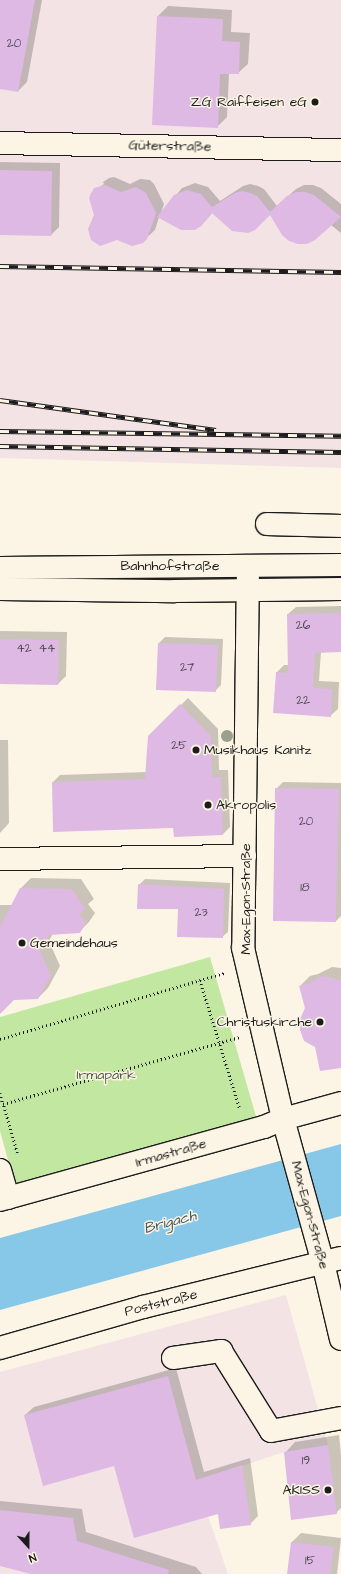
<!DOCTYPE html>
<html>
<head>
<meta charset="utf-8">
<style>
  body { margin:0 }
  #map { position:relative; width:341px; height:1574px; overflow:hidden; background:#fcf5e5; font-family:"Architects Daughter",sans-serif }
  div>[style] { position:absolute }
  .built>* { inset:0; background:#f3e3e4 }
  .green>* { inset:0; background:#c2e7a1 }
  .water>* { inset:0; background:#87c8e8 }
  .shadow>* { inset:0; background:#0003 }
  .building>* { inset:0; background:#ddb9e3 }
  .path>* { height:2.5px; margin-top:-1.25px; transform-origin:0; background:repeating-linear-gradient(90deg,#1c1c1c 0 1px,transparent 0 4px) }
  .roads { filter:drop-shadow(1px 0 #1c1c1c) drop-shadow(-1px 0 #1c1c1c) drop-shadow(0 1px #1c1c1c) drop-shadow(0 -1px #1c1c1c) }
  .minor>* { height:22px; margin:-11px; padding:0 11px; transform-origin:11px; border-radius:11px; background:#fcf5e5 }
  .major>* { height:22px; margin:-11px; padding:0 11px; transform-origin:11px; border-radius:11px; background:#fcf5e5 }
  .rail>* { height:4.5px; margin-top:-2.25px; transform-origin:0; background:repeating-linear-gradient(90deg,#fcf5e5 0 9px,#1c1c1c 0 18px); box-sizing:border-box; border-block:1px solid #1c1c1c }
  .trees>* { width:12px; height:12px; margin:-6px; border-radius:50%; background:#9c9f8c }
  .dots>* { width:11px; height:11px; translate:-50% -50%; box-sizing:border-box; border:2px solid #fcf5e5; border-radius:50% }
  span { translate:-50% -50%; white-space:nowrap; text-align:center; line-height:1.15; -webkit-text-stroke:3px #fcf5e5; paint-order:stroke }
  .number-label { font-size:12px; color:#4c434e }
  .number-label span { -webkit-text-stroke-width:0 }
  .poi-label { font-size:14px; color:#1c1c1c }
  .right { translate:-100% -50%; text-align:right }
  .left { translate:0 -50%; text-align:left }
  .street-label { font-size:14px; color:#1c1c1c }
  .park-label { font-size:14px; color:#4e5944 }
  .water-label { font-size:15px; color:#415863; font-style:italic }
  .north { position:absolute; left:8px; top:1526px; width:40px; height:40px; -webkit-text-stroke:3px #fcf5e5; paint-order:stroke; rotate:159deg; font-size:11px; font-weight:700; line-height:16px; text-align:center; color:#1c1c1c }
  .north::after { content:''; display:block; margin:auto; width:14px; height:18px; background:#1c1c1c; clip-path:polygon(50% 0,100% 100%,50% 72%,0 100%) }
</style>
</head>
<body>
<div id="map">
  <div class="built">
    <i style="clip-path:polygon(0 0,341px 0,341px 468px,0 458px)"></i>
    <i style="clip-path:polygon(286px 1295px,328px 1445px,281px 1453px,196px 1481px,228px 1574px,0 1574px,0 1372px)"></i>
  </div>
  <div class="green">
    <i style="clip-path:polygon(210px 957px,257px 1120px,16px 1189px,0 1131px,0 1017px)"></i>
  </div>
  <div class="water">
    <i style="clip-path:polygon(341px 1144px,341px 1216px,0 1310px,0 1238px)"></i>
  </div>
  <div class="shadow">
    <i style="clip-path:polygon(0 0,42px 0,27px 82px,18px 91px,0 88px)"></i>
    <i style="clip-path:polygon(168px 6px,232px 10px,231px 32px,250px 33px,248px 64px,238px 73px,229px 73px,227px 117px,217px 127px,158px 16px)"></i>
    <i style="clip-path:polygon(0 162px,60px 163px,59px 227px,51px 235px,0 234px)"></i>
    <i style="clip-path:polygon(114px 177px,130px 184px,140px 179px,150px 180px,154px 184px,164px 204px,161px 213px,182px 188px,195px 183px,208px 187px,220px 201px,243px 186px,250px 184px,258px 186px,264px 189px,277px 206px,296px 189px,304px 185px,313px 185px,321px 188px,341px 204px,341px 233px,331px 225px,270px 214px,213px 212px,201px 226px,188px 230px,181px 229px,159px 217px,155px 230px,142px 242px,95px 215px,90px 198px,91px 193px,104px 184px,103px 182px,100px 184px,109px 178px)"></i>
    <i style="clip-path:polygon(341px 606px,341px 651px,321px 652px,319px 681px,339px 682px,338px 709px,330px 716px,277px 672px,284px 665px,289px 665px,288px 614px,296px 607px)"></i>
    <i style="clip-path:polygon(0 631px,67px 632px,66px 676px,58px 684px,0 683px)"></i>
    <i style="clip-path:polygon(165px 637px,223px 639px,221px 685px,215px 691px,159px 643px)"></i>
    <i style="clip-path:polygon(188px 698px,218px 729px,219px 770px,228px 770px,230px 827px,223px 834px,174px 827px,53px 782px,60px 775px,147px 772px,149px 737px)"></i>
    <i style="clip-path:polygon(0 740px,8px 740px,9px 823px,0 833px)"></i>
    <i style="clip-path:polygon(283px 782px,341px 783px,341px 916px,336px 921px,274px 920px,276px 789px)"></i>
    <i style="clip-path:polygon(31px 878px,81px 879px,94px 899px,88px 904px,95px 913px,89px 922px,79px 932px,53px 933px,49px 941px,60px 966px,48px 988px,38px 998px,13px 999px,0 1002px,0 905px,13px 905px,21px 888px)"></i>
    <i style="clip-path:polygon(145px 879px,230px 883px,228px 932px,222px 937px,179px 908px,139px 885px)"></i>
    <i style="clip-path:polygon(332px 967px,341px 968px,341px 1066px,306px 1008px,300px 986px,310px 976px,318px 974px)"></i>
    <i style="clip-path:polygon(176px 1368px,204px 1472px,250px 1458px,258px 1516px,250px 1524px,219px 1513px,115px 1465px,25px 1415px,34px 1407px)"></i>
    <i style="clip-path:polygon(339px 1435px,341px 1455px,341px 1508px,336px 1513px,285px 1453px,295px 1442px)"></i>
    <i style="clip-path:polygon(0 1501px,82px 1509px,86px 1532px,196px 1567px,202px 1574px,34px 1574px,0 1565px)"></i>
    <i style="clip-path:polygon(301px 1533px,341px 1538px,337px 1574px,288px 1574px,292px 1542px)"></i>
  </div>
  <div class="building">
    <i style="clip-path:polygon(0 0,35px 0,18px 92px,0 89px)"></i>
    <i style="clip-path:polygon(157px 16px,223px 19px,222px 41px,240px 42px,239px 74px,220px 74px,218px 128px,152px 125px)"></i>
    <i style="clip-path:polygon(0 170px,52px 171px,51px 236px,0 235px)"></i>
    <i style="clip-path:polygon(105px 185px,121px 192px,136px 187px,146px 193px,156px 213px,147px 239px,143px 243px,132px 246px,117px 240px,100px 246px,91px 240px,88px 229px,94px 215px,89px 198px,94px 188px)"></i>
    <i style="clip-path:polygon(187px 190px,201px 194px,212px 207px,235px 193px,242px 191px,250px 193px,257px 196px,270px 212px,287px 196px,296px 192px,305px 192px,314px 195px,341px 217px,315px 240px,307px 244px,298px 244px,289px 241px,282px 235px,270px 215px,255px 230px,248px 233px,232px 231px,212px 213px,201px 226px,195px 230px,181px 230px,157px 217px,174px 195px)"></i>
    <i style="clip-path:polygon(341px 613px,341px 652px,315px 653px,313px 688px,332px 689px,331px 717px,273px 713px,276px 672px,288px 673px,287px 614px)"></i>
    <i style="clip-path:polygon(0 639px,59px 640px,58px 685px,0 684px)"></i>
    <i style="clip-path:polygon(158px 643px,218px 645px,216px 692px,156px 690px)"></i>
    <i style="clip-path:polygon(180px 704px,211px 736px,212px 777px,221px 777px,223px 835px,174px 837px,173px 828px,53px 832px,52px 782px,145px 779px,148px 736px)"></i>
    <i style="clip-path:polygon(275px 788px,339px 789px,336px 922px,273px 921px)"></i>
    <i style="clip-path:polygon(138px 884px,224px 889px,223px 938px,177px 937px,178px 909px,137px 909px)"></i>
    <i style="clip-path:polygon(20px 888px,72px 889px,85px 909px,79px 914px,86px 923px,80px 933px,49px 935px,40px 951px,51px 976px,38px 999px,14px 1000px,0 1014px,0 927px)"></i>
    <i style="clip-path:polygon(322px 976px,341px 980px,341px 1068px,320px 1071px,315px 1047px,304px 1041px,300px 1030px,300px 1019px,305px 1008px,299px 986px,307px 984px)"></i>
    <i style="clip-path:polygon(168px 1376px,196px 1480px,242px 1465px,251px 1525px,220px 1529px,218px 1514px,134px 1538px,114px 1466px,43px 1486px,24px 1415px)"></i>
    <i style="clip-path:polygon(328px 1445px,337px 1514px,291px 1520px,284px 1452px)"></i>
    <i style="clip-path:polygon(0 1510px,73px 1518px,77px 1541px,169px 1570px,168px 1574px,31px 1574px,0 1566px)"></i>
    <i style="clip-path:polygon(291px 1542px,334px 1547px,330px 1574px,287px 1574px)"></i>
  </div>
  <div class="path">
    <i style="left:200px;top:980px;width:135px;rotate:72.8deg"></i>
    <i style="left:0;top:1039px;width:234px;rotate:-16.4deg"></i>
    <i style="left:0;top:1093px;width:11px;rotate:75deg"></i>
    <i style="left:17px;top:1153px;width:51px;rotate:-105.9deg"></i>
    <i style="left:3px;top:1104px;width:246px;rotate:-15.8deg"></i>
  </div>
  <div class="roads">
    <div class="minor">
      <i style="left:267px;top:524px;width:74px;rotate:1.5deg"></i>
      <i style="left:248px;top:566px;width:382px;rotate:90.7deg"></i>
      <i style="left:243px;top:948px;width:176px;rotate:76.8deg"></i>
      <i style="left:283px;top:1119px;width:149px;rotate:74.5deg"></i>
      <i style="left:323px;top:1263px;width:78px;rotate:76.7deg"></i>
      <i style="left:0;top:859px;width:245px;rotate:-0.7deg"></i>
      <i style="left:0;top:1170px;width:29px;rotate:74deg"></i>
      <i style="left:0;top:1200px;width:274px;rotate:-15.5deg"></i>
      <i style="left:264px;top:1127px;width:21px;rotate:-23deg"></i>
      <i style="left:283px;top:1119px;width:60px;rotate:-15.4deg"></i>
      <i style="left:0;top:1348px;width:149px;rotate:-16deg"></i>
      <i style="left:143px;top:1307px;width:204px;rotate:-13.9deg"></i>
      <i style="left:173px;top:1358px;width:49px;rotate:-8.3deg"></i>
      <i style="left:221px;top:1351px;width:94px;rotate:58deg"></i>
      <i style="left:271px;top:1431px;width:71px;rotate:-10.5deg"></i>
    </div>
    <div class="major">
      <i style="left:0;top:143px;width:341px;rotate:1.2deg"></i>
      <i style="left:0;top:568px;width:341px;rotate:-0.5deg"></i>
      <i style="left:0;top:589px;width:175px;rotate:0.7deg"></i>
      <i style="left:175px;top:591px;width:166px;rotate:-0.7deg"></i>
    </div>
  </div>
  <div class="rail">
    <i style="left:0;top:266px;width:341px;rotate:1deg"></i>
    <i style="left:0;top:400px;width:218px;rotate:7.9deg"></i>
    <i style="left:0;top:431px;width:341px;rotate:0.8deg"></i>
    <i style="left:0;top:446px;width:341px;rotate:1deg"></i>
  </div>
  <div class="trees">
    <i style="left:227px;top:736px"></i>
  </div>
  <div class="dots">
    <i style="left:315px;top:102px;background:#1c1c1c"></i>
    <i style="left:196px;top:750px;background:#1c1c1c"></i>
    <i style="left:208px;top:805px;background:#1c1c1c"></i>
    <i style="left:22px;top:943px;background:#1c1c1c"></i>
    <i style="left:320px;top:1022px;background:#1c1c1c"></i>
    <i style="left:328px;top:1490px;background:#1c1c1c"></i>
  </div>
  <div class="number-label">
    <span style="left:14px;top:44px">20</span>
    <span style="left:303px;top:626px">26</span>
    <span style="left:24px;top:649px">42</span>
    <span style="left:47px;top:649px">44</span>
    <span style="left:187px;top:668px">27</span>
    <span style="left:303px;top:701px">22</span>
    <span style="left:179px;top:746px">25</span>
    <span style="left:306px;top:822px">20</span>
    <span style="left:305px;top:888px">18</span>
    <span style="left:201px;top:913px">23</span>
    <span style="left:306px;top:1461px">19</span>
    <span style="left:310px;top:1561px">15</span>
  </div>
  <div class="poi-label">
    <span class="right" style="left:307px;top:102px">ZG Raiffeisen eG</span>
    <span class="left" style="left:204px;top:750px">Musikhaus Kanitz</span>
    <span class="left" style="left:216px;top:805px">Akropolis</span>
    <span class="left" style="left:30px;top:943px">Gemeindehaus</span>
    <span class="right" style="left:312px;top:1022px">Christuskirche</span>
    <span class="right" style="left:320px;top:1490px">AKISS</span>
  </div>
  <div class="street-label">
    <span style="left:170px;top:146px;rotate:1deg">Güterstraße</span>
    <span style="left:170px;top:566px">Bahnhofstraße</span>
    <span style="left:246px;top:899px;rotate:-90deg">Max-Egon-Straße</span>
    <span style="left:171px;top:1153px;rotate:-16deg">Irmastraße</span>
    <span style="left:310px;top:1215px;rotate:75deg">Max-Egon-Straße</span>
    <span style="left:161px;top:1303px;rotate:-14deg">Poststraße</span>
  </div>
  <div class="park-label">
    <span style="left:106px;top:1075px">Irmapark</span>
  </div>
  <div class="water-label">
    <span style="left:170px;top:1222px;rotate:-15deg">Brigach</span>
  </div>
  <div class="north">N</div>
</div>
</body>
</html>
